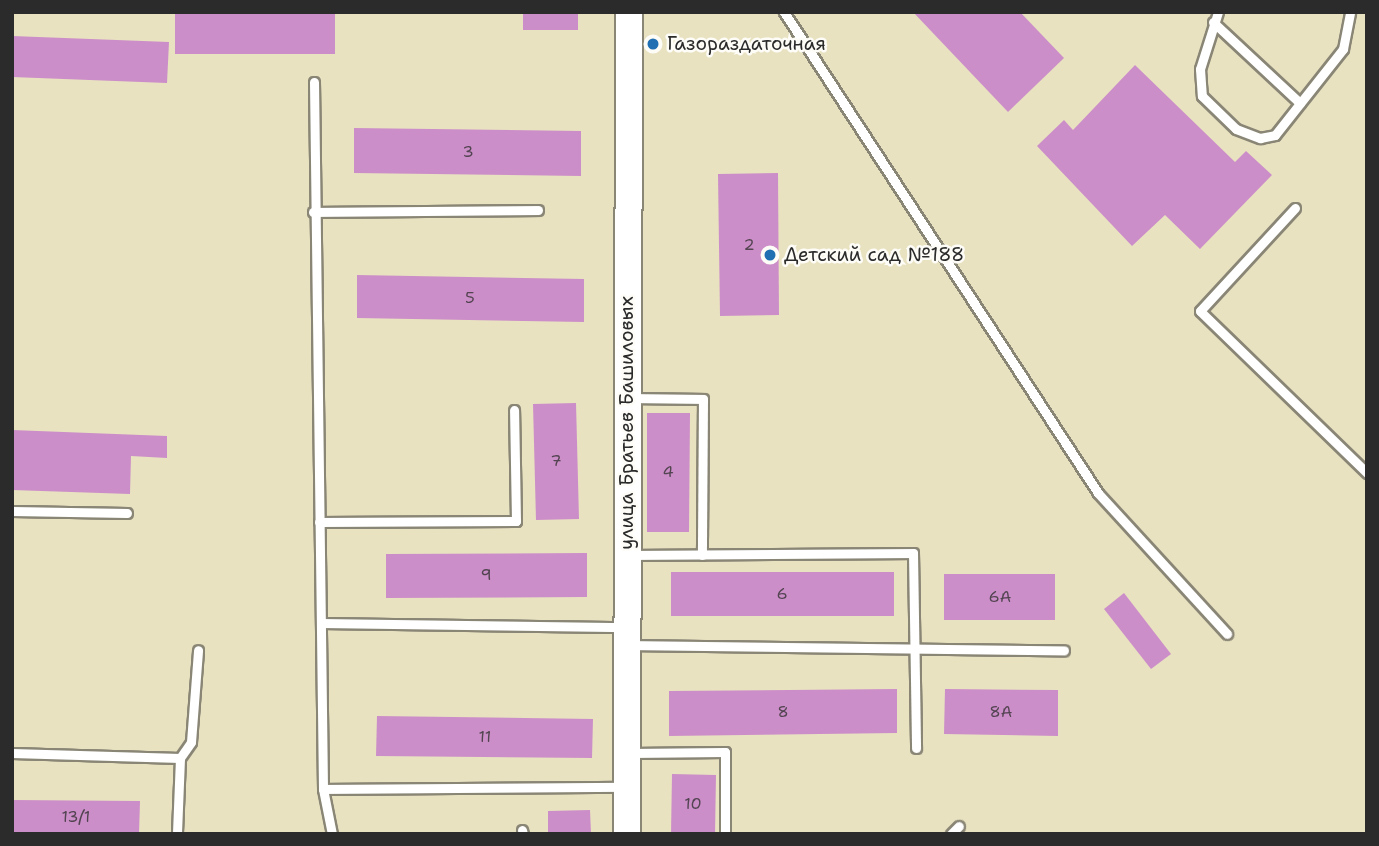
<!DOCTYPE html>
<html>
<head>
<meta charset="utf-8">
<style>
  body { margin:0 }
  #map { position:relative; width:1379px; height:846px; overflow:hidden; background:#e8e2c1; font-family:"Shantell Sans",sans-serif }
  div>[style] { position:absolute }
  .building>* { inset:0; background:#cc8ec8 }
  .roads { filter:drop-shadow(2px 0 #8a8676) drop-shadow(-2px 0 #8a8676) drop-shadow(0 2px #8a8676) drop-shadow(0 -2px #8a8676) }
  .lane>* { height:9px; margin:-4.5px; padding:0 4.5px; transform-origin:4.5px; border-radius:4.5px; background:#fff }
  .secondary>* { height:26px; margin:-13px; padding:0 13px; transform-origin:13px; border-radius:13px; background:#fff }
  .dots>* { width:19px; height:19px; translate:-50% -50%; box-sizing:border-box; border:4px solid #fdfcf7; border-radius:50% }
  span { translate:-50% -50%; white-space:nowrap; text-align:center; line-height:1.15; -webkit-text-stroke:5px #fdfcf7; paint-order:stroke }
  .number-label { font-size:16px; color:#534452 }
  .number-label span { -webkit-text-stroke-width:0 }
  .poi-label { font-size:19px; color:#2b2b2b }
  .left { translate:0 -50%; text-align:left }
  .street-label { font-size:19px; color:#2b2b2b }
  .frame { position:absolute; inset:0; border:14px solid #2b2b2b; pointer-events:none }
</style>
</head>
<body>
<div id="map">
  <div class="building">
    <i style="clip-path:polygon(175px 12px,335px 12px,335px 54px,175px 54px)"></i>
    <i style="clip-path:polygon(523px 12px,578px 12px,578px 30px,523px 30px)"></i>
    <i style="clip-path:polygon(913px 12px,1020px 12px,1064px 58px,1008px 112px)"></i>
    <i style="clip-path:polygon(12px 36px,169px 42px,167px 83px,12px 77px)"></i>
    <i style="clip-path:polygon(1135px 65px,1235px 162px,1246px 151px,1272px 175px,1200px 249px,1165px 215px,1132px 246px,1037px 146px,1064px 120px,1073px 130px)"></i>
    <i style="clip-path:polygon(354px 128px,581px 131px,581px 176px,354px 173px)"></i>
    <i style="clip-path:polygon(778px 173px,779px 315px,720px 316px,718px 174px)"></i>
    <i style="clip-path:polygon(357px 275px,584px 279px,584px 322px,357px 318px)"></i>
    <i style="clip-path:polygon(576px 403px,579px 519px,536px 520px,533px 404px)"></i>
    <i style="clip-path:polygon(647px 413px,690px 413px,689px 532px,647px 532px)"></i>
    <i style="clip-path:polygon(12px 430px,167px 436px,167px 458px,131px 456px,130px 494px,12px 490px)"></i>
    <i style="clip-path:polygon(587px 553px,587px 597px,386px 598px,386px 554px)"></i>
    <i style="clip-path:polygon(671px 572px,894px 572px,894px 616px,671px 616px)"></i>
    <i style="clip-path:polygon(944px 574px,1055px 574px,1055px 620px,944px 620px)"></i>
    <i style="clip-path:polygon(1124px 593px,1171px 654px,1151px 669px,1104px 609px)"></i>
    <i style="clip-path:polygon(897px 689px,897px 733px,669px 736px,669px 691px)"></i>
    <i style="clip-path:polygon(945px 689px,1058px 690px,1058px 736px,944px 734px)"></i>
    <i style="clip-path:polygon(377px 716px,593px 719px,592px 758px,376px 756px)"></i>
    <i style="clip-path:polygon(672px 774px,716px 775px,715px 834px,671px 834px)"></i>
    <i style="clip-path:polygon(12px 800px,140px 801px,139px 834px,12px 834px)"></i>
    <i style="clip-path:polygon(590px 810px,591px 834px,548px 834px,548px 811px)"></i>
  </div>
  <div class="roads">
    <div class="lane">
      <i style="left:784px;top:12px;width:574px;rotate:56.86deg"></i>
      <i style="left:1098px;top:493px;width:191px;rotate:47.5deg"></i>
      <i style="left:1218px;top:12px;width:60px;rotate:107.5deg"></i>
      <i style="left:1200px;top:69px;width:27px;rotate:86deg"></i>
      <i style="left:1202px;top:96px;width:47px;rotate:44.1deg"></i>
      <i style="left:1236px;top:129px;width:26px;rotate:21deg"></i>
      <i style="left:1260px;top:138px;width:15px;rotate:-11deg"></i>
      <i style="left:1275px;top:135px;width:110px;rotate:-51.7deg"></i>
      <i style="left:1343px;top:49px;width:38px;rotate:-79deg"></i>
      <i style="left:1213px;top:22px;width:119px;rotate:43deg"></i>
      <i style="left:314px;top:82px;width:707px;rotate:89.27deg"></i>
      <i style="left:323px;top:789px;width:46px;rotate:78.7deg"></i>
      <i style="left:1295px;top:208px;width:140px;rotate:132.7deg"></i>
      <i style="left:1200px;top:311px;width:233px;rotate:44.1deg"></i>
      <i style="left:313px;top:212px;width:225px;rotate:-0.5deg"></i>
      <i style="left:631px;top:398px;width:72px;rotate:0.8deg"></i>
      <i style="left:703px;top:399px;width:156px;rotate:90.4deg"></i>
      <i style="left:12px;top:511px;width:115px;rotate:1deg"></i>
      <i style="left:319px;top:522px;width:197px;rotate:-0.3deg"></i>
      <i style="left:516px;top:521px;width:111px;rotate:-91deg"></i>
      <i style="left:632px;top:555px;width:281px;rotate:-0.4deg"></i>
      <i style="left:913px;top:553px;width:195px;rotate:89.1deg"></i>
      <i style="left:325px;top:623px;width:300px;rotate:0.8deg"></i>
      <i style="left:628px;top:645px;width:436px;rotate:0.7deg"></i>
      <i style="left:12px;top:753px;width:168px;rotate:1.7deg"></i>
      <i style="left:180px;top:758px;width:76px;rotate:92.3deg"></i>
      <i style="left:630px;top:753px;width:95px;rotate:-0.6deg"></i>
      <i style="left:725px;top:752px;width:82px;rotate:90deg"></i>
      <i style="left:180px;top:758px;width:19px;rotate:-55deg"></i>
      <i style="left:191px;top:742px;width:92px;rotate:-85.6deg"></i>
      <i style="left:323px;top:789px;width:303px;rotate:-0.4deg"></i>
      <i style="left:522px;top:830px;width:4px;rotate:76deg"></i>
      <i style="left:951px;top:834px;width:11px;rotate:-45deg"></i>
    </div>
    <div class="secondary">
      <i style="left:627px;top:834px;width:822px;rotate:-89.86deg"></i>
    </div>
  </div>
  <div class="dots">
    <i style="left:653px;top:44px;background:#1f6fb2"></i>
    <i style="left:770px;top:255px;background:#1f6fb2"></i>
  </div>
  <div class="number-label">
    <span style="left:468px;top:152px">3</span>
    <span style="left:749px;top:245px">2</span>
    <span style="left:470px;top:298px">5</span>
    <span style="left:556px;top:461px">7</span>
    <span style="left:668px;top:472px">4</span>
    <span style="left:486px;top:575px">9</span>
    <span style="left:782px;top:594px">6</span>
    <span style="left:1000px;top:597px">6А</span>
    <span style="left:783px;top:712px">8</span>
    <span style="left:1001px;top:712px">8А</span>
    <span style="left:485px;top:737px">11</span>
    <span style="left:693px;top:804px">10</span>
    <span style="left:76px;top:817px">13/1</span>
  </div>
  <div class="poi-label">
    <span class="left" style="left:667px;top:44px">Газораздаточная</span>
    <span class="left" style="left:784px;top:255px">Детский сад №188</span>
  </div>
  <div class="street-label">
    <span style="left:627px;top:423px;rotate:-90deg">улица Братьев Башиловых</span>
  </div>
  <div class="frame"></div>
</div>
</body>
</html>
